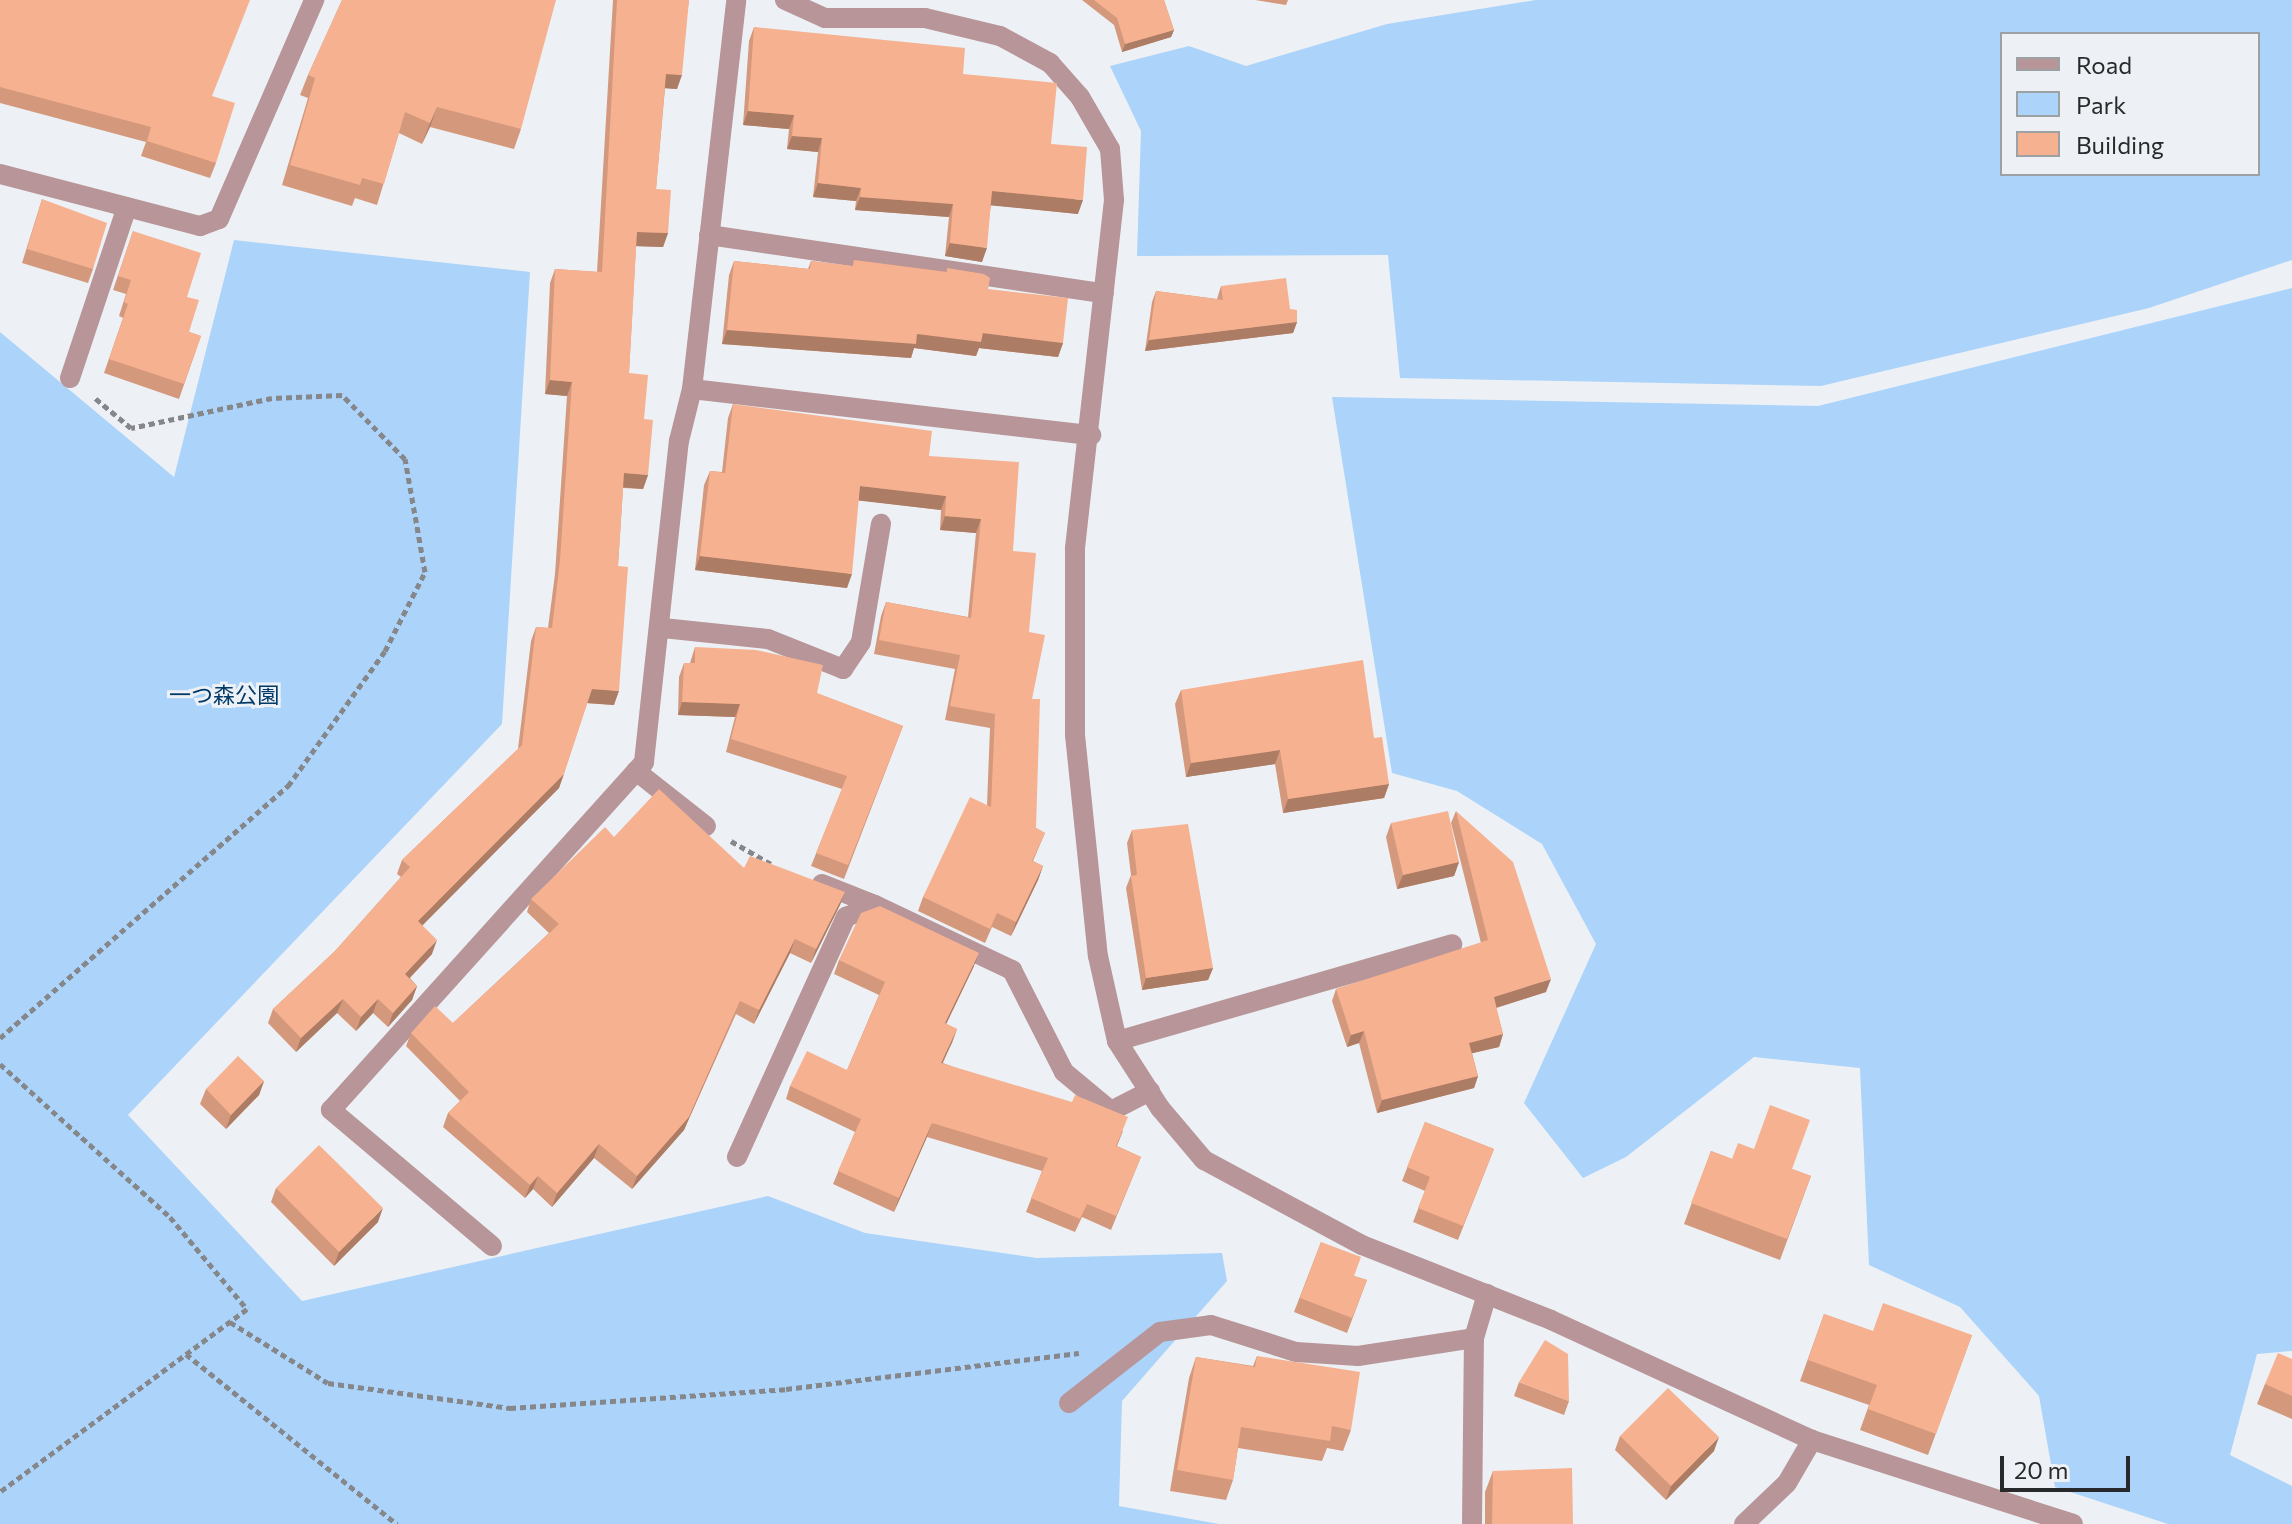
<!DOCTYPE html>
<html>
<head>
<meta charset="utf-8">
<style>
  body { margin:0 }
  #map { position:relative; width:2292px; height:1524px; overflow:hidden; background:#edf1f5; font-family:Commissioner,"Noto Sans JP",sans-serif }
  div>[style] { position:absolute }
  .green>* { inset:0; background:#acd3fa }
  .path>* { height:5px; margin-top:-2.5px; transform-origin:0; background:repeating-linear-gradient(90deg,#85878a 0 6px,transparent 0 10px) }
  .street>* { height:20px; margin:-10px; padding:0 10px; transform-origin:10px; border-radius:10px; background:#b79598 }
  .wall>* { inset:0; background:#d4987c }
  .shaded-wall>* { inset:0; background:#ac7c65 }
  .building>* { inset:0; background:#f6b190 }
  span { translate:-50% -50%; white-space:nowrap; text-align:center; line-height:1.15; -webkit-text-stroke:6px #edf1f5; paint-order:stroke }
  .park-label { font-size:22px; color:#003a68 }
  .legend { position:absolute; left:2000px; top:32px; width:260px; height:144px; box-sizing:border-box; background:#edf1f5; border:2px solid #9ea1a4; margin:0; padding:10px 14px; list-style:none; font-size:24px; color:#28292b }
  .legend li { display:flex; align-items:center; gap:16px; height:40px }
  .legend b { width:40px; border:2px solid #9ea1a4 }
  .scale { position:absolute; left:2000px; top:1456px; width:130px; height:36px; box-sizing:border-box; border:4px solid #28292b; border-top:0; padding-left:10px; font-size:24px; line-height:28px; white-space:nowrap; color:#28292b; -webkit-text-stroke:6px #edf1f5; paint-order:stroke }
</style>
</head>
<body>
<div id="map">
  <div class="green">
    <i style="clip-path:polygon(evenodd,1536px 0,2292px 0,2292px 260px,2149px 308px,1821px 386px,1400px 378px,1388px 255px,1137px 256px,1141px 131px,1110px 66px,1189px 46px,1246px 66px,1387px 24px,1536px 0,2002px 34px,2258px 34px,2258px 174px,2002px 174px,2002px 34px)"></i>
    <i style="clip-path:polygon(234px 240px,530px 272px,502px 724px,128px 1115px,302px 1301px,768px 1196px,865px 1233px,1037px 1258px,1222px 1253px,1227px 1281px,1122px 1401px,1119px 1506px,1219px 1524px,0 1524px,0 332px,174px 477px)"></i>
    <i style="clip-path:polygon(2292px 288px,2292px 1351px,2257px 1354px,2230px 1455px,2292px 1486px,2292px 1524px,2168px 1524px,2055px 1487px,2039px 1396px,1960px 1307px,1869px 1265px,1860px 1068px,1754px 1057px,1626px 1157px,1583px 1178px,1524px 1103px,1596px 944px,1542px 844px,1457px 791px,1392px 773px,1332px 397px,1818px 406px)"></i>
  </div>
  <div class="path">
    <i style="left:731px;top:841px;width:46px;rotate:29.9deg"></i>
    <i style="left:0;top:1038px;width:383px;rotate:-41.2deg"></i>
    <i style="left:288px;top:786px;width:166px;rotate:-54.3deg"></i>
    <i style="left:385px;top:651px;width:89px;rotate:-63.1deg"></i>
    <i style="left:425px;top:572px;width:115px;rotate:-100deg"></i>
    <i style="left:405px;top:459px;width:90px;rotate:-134.5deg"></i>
    <i style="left:342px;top:395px;width:70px;rotate:177.5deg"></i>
    <i style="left:272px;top:398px;width:144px;rotate:168deg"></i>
    <i style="left:131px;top:428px;width:47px;rotate:-140.2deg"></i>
    <i style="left:0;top:1064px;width:229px;rotate:42deg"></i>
    <i style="left:170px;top:1217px;width:120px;rotate:50.1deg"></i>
    <i style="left:247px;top:1309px;width:307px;rotate:143.5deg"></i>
    <i style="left:230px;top:1322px;width:115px;rotate:31.9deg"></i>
    <i style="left:328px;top:1383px;width:184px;rotate:7.8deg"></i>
    <i style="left:510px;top:1408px;width:277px;rotate:-3.9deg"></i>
    <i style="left:786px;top:1389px;width:295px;rotate:-7deg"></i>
    <i style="left:186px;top:1354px;width:271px;rotate:38.9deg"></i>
  </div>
  <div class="street">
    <i style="left:785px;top:0;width:44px;rotate:24.2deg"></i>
    <i style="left:825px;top:18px;width:100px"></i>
    <i style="left:925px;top:18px;width:77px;rotate:13.5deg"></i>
    <i style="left:1000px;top:36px;width:57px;rotate:28.4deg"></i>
    <i style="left:1050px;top:63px;width:45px;rotate:48.6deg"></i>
    <i style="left:1080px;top:97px;width:60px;rotate:60deg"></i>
    <i style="left:1110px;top:149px;width:51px;rotate:85.5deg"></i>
    <i style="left:1114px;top:200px;width:351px;rotate:96.4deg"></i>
    <i style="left:1075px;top:549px;width:186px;rotate:90deg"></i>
    <i style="left:1075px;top:735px;width:222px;rotate:84.1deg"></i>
    <i style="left:1098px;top:956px;width:87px;rotate:77.4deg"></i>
    <i style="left:1117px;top:1041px;width:80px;rotate:57.3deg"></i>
    <i style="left:1160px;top:1108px;width:68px;rotate:49.8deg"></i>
    <i style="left:1204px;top:1160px;width:179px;rotate:28.3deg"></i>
    <i style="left:1362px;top:1245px;width:203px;rotate:21.6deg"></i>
    <i style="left:1551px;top:1320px;width:287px;rotate:24.7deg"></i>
    <i style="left:1812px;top:1440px;width:274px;rotate:17.8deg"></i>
    <i style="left:0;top:174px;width:207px;rotate:14.6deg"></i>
    <i style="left:200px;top:226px;width:20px;rotate:-20deg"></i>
    <i style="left:219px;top:219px;width:239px;rotate:-66.5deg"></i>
    <i style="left:709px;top:235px;width:399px;rotate:8.4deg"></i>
    <i style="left:70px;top:378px;width:180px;rotate:-71.6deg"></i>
    <i style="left:692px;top:389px;width:391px;rotate:-83.5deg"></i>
    <i style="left:663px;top:628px;width:106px;rotate:6deg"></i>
    <i style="left:768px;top:639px;width:81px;rotate:21.8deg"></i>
    <i style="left:843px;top:669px;width:32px;rotate:-56deg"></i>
    <i style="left:861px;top:642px;width:120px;rotate:-80.4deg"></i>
    <i style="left:636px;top:771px;width:89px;rotate:38.2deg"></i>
    <i style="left:822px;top:884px;width:57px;rotate:21.6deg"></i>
    <i style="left:1117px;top:1041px;width:349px;rotate:-16.1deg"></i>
    <i style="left:737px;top:1157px;width:264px;rotate:-65.6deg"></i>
    <i style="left:846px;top:917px;width:31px;rotate:-22deg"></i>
    <i style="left:875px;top:905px;width:152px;rotate:25.4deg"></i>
    <i style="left:1012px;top:970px;width:114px;rotate:63deg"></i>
    <i style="left:1064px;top:1072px;width:61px;rotate:39.7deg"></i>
    <i style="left:1111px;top:1111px;width:44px;rotate:-27.1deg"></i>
    <i style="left:492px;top:1246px;width:211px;rotate:-139.8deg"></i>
    <i style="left:331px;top:1110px;width:468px;rotate:-48deg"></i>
    <i style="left:644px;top:762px;width:323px;rotate:-83.8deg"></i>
    <i style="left:679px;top:441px;width:54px;rotate:-76deg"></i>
    <i style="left:692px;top:389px;width:402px;rotate:6.6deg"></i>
    <i style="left:1069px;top:1403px;width:115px;rotate:-38deg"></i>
    <i style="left:1160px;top:1332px;width:51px;rotate:-7.8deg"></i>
    <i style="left:1211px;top:1325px;width:89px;rotate:17.6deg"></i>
    <i style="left:1296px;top:1352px;width:62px;rotate:3.7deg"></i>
    <i style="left:1358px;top:1356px;width:117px;rotate:-8.8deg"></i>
    <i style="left:1472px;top:1524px;width:186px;rotate:-89.4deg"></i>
    <i style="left:1474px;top:1338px;width:46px;rotate:-73.5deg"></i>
    <i style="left:1744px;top:1524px;width:59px;rotate:-43.6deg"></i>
    <i style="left:1787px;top:1483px;width:50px;rotate:-59.8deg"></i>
  </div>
  <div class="wall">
    <i style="clip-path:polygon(0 0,212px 96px,216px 163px,210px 178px,141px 156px,146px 142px,0 103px)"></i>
    <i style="clip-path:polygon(342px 0,521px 129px,514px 149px,430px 127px,422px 144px,399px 133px,377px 205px,355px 198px,352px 206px,282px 185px,308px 98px,300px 95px,308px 75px)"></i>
    <i style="clip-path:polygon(613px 0,689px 0,677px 89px,665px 88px,656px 189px,668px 233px,663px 247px,636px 246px,629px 373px,644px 419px,648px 475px,643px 489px,623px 488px,618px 566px,614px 705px,587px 703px,559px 788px,422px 925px,432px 954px,410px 978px,417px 986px,412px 1000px,388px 1027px,373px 1013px,356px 1031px,337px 1013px,296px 1052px,268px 1023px,273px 1009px,335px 951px,401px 877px,397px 874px,402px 860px,518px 749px,531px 641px,536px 627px,548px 628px,555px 574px,567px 396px,545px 394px,550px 283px,555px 269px,597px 272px)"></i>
    <i style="clip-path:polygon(1082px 0,1164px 0,1174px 30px,1171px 37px,1122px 52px,1114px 25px)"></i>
    <i style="clip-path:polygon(1255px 0,1288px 0,1286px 5px)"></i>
    <i style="clip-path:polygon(754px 27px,963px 74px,1051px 144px,1078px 214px,991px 205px,982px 262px,945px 256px,949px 217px,855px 210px,856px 201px,813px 197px,818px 152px,787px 149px,789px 129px,743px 125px,749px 41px)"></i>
    <i style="clip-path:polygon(42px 199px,93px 269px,88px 283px,22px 263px)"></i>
    <i style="clip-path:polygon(133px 231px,187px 297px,189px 332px,201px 336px,179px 399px,104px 373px,123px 318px,119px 316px,126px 294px,113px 290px)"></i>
    <i style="clip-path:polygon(854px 260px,946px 272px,947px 268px,988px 289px,1063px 343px,1058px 357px,979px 348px,976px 356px,914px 348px,911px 358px,722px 344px,729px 275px,734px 261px,808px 269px,811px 261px,852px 266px)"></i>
    <i style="clip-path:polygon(1221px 286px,1290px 309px,1297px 322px,1293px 333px,1145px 351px,1152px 302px,1156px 291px,1217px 299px)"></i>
    <i style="clip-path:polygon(733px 404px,929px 456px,1013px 551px,1029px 632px,1036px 828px,1045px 833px,1033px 861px,1043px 866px,1038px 880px,1011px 936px,992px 927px,985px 943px,918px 911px,923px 897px,987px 805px,990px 728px,945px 720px,955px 669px,874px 654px,881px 616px,886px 602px,968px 617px,976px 533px,940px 530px,941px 510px,858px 500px,847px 588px,695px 570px,704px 485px,710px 471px,722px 472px,728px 418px)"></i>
    <i style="clip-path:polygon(695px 647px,903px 726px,844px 879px,811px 866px,842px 789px,726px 752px,735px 717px,678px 715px,679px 677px,684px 663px,690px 663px)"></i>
    <i style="clip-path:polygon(1181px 690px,1374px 738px,1389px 784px,1384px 798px,1283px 813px,1275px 764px,1186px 777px,1175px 704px)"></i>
    <i style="clip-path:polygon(1456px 811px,1546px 992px,1496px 1008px,1503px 1034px,1499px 1047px,1472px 1053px,1478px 1076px,1474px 1088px,1377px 1113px,1359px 1043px,1347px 1047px,1332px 1001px,1336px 989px,1481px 943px,1451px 823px)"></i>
    <i style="clip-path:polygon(1391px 823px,1459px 862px,1454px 876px,1397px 889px,1386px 837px)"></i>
    <i style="clip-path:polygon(1132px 830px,1213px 968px,1208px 980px,1142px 990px,1126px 888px,1131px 875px,1127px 843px)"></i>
    <i style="clip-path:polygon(614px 837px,845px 892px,840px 905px,811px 963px,790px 953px,754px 1024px,736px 1014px,684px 1130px,632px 1189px,594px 1158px,552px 1207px,533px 1189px,525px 1198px,443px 1127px,448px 1113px,460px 1101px,406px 1046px,411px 1033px,453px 1023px,549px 933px,527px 912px,531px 899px)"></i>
    <i style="clip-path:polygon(839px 960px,974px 966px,946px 1024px,957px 1029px,943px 1063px,1123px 1131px,1117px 1146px,1141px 1157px,1111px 1230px,1082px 1217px,1075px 1232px,1026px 1212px,1042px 1171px,927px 1137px,894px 1212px,833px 1184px,855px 1132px,786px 1099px,790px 1086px,847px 1070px,879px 995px,834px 974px)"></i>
    <i style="clip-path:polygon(264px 1081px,259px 1095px,226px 1129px,200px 1104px,206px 1089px)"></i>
    <i style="clip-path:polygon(1425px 1122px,1494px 1149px,1458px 1240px,1413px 1222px,1425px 1191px,1402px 1181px)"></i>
    <i style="clip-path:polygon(1711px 1151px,1732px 1159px,1792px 1169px,1811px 1176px,1780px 1260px,1684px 1224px)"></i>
    <i style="clip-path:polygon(276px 1188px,378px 1222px,334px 1266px,271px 1202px)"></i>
    <i style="clip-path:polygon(1321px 1242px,1354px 1276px,1367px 1280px,1347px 1333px,1294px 1312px)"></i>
    <i style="clip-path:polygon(1824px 1314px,1872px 1331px,1972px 1335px,1928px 1455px,1860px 1430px,1869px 1405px,1800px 1381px)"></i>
    <i style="clip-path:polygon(1257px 1356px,1351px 1430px,1343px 1451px,1327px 1448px,1322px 1461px,1238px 1448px,1233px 1480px,1226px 1500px,1170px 1491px,1189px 1378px,1196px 1357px,1253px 1366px)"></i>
    <i style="clip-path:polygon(2292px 1359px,2292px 1419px,2257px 1404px,2265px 1384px)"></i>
    <i style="clip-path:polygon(1519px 1382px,1569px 1401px,1564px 1415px,1514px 1396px)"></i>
    <i style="clip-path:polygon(1620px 1436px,1714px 1451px,1666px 1500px,1615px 1450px)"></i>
    <i style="clip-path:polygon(1493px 1471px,1573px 1524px,1485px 1524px,1485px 1492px)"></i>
  </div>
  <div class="shaded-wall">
    <i style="clip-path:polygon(1174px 30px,1171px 37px,1122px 52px,1125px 44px)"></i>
    <i style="clip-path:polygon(666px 74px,682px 75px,677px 89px,661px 88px)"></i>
    <i style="clip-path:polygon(437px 107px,430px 127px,422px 144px,430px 123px)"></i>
    <i style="clip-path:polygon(748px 111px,794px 115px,789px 129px,743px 125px)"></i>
    <i style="clip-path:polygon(792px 136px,822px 138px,818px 152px,787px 149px)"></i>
    <i style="clip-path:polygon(818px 183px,861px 188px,856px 201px,813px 197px)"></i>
    <i style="clip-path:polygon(992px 191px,1083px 200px,1078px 214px,987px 205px)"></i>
    <i style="clip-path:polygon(860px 197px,953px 204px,949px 217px,855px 210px)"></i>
    <i style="clip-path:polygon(637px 232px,668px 233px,663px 247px,632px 246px)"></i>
    <i style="clip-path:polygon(950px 243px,987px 248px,982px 262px,945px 256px)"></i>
    <i style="clip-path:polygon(1297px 322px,1293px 333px,1145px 351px,1149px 340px)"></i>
    <i style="clip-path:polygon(727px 330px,917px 334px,983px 333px,1063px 343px,1058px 357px,979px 348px,976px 356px,914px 348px,911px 358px,722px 344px)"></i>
    <i style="clip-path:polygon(550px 380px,572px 382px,567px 396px,545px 394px)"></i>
    <i style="clip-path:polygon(624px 473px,648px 475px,643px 489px,619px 487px)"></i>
    <i style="clip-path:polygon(860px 486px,946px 496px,941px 510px,854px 500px)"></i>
    <i style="clip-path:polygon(945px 516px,981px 519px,976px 533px,940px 530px)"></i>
    <i style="clip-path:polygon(700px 556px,852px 574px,847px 588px,695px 570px)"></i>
    <i style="clip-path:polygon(592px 689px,619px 691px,614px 705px,586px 703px)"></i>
    <i style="clip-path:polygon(682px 702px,740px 704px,735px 717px,678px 715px)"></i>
    <i style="clip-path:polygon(1280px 750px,1275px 764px,1186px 777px,1191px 763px)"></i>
    <i style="clip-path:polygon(564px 774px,559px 788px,413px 935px,418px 921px)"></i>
    <i style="clip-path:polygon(1389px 784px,1384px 798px,1283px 813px,1288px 799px)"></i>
    <i style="clip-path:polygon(1459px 862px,1454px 876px,1397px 889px,1403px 875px)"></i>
    <i style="clip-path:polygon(1043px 866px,1038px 880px,1011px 936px,1016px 922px)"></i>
    <i style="clip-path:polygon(845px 892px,840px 905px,811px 963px,816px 949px)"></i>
    <i style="clip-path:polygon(795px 939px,790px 953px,754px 1024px,759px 1010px)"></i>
    <i style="clip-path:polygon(437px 940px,432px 954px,400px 988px,405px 974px)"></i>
    <i style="clip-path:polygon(979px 953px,974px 966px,940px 1037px,945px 1023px)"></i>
    <i style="clip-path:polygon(1213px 968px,1208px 980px,1142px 990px,1146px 978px)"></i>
    <i style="clip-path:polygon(1551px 979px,1546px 992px,1489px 1010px,1494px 997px)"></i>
    <i style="clip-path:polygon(417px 986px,412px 1000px,388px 1027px,393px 1013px)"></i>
    <i style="clip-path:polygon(343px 999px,337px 1013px,296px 1052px,301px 1038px)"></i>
    <i style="clip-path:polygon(378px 999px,373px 1013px,356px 1031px,361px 1017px)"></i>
    <i style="clip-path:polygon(740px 1001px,684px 1130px,632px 1189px,637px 1176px)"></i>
    <i style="clip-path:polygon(957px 1029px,952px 1043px,936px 1076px,941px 1063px)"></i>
    <i style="clip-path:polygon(1364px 1031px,1359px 1043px,1347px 1047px,1351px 1035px)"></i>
    <i style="clip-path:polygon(1503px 1034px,1499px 1047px,1465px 1055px,1469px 1043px)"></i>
    <i style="clip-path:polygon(1478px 1076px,1474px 1088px,1377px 1113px,1382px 1100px)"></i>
    <i style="clip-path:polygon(264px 1081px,259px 1095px,226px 1129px,231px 1115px)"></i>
    <i style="clip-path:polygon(932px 1123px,927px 1137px,894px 1212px,899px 1198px)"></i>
    <i style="clip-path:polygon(599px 1144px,594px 1158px,552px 1207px,557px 1193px)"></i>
    <i style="clip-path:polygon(538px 1176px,533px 1189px,525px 1198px,530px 1185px)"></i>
    <i style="clip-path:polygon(383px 1208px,378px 1222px,334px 1266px,339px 1252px)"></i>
    <i style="clip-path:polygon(1719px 1437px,1714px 1451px,1666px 1500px,1671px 1486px)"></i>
  </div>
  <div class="building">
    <i style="clip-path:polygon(0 0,250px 0,212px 96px,235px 103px,216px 163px,147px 141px,151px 127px,0 87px)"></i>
    <i style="clip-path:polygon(342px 0,556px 0,521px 129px,437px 107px,430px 123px,405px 112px,384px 184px,362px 178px,360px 185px,290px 165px,315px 78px,308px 75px)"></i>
    <i style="clip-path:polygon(617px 0,689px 0,682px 75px,666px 74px,656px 189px,671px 190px,668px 233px,637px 232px,629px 373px,648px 375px,644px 419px,653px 420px,648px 475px,624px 473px,618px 566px,628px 567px,619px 691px,592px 689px,564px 774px,418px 921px,437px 940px,405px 974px,417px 986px,393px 1013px,378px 999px,361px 1017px,343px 999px,301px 1038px,273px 1009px,335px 951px,410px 867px,402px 860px,522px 745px,536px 627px,552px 628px,560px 560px,572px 382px,550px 380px,555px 269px,602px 272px)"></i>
    <i style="clip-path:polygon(1094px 0,1164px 0,1174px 30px,1125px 44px,1117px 18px)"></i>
    <i style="clip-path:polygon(754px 27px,965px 48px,963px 74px,1057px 83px,1051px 144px,1087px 147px,1083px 200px,992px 191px,987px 248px,950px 243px,953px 204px,860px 197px,861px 188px,818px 183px,822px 138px,792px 136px,794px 115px,748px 111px)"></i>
    <i style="clip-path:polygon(42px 199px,107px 223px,93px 269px,27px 249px)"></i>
    <i style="clip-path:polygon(133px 231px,201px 253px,187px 297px,199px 300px,189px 332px,201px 336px,184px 384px,109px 359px,128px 304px,124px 302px,131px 280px,118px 276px)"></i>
    <i style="clip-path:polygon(854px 260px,947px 272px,947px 268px,984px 274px,990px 278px,988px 289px,1068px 298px,1063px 343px,983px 333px,981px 342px,917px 334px,916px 344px,727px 330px,734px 261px,810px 269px,811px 261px,853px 266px)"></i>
    <i style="clip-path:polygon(1286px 278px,1290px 309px,1297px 310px,1297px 322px,1149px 340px,1156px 291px,1223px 300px,1221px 286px)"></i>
    <i style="clip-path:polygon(733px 404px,932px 431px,929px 456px,1019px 462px,1013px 551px,1036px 553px,1029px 632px,1045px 635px,1032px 699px,1040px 699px,1036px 828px,1045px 833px,1032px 861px,1043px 866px,1016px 922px,997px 913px,990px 929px,923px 897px,970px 797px,991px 807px,995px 714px,950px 706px,960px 655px,879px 640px,886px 602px,971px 618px,981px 519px,945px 516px,946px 496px,860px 486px,852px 574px,700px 556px,710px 471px,725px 473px)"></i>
    <i style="clip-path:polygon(695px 647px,756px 650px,823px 665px,817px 693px,903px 726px,848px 865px,816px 853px,847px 776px,731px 739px,740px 704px,682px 702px,684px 663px,695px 663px)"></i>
    <i style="clip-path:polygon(1363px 660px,1374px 738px,1382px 737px,1389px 784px,1288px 799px,1280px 750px,1191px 763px,1181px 690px)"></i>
    <i style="clip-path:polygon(659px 789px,744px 868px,750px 856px,845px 892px,816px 949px,795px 939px,759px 1010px,740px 1001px,689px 1117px,637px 1176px,599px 1144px,557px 1193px,538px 1176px,530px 1185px,448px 1113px,469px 1092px,411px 1033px,435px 1006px,453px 1023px,559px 924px,531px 899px,605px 827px,614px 837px)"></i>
    <i style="clip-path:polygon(1448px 811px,1459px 862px,1403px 875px,1391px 823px)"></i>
    <i style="clip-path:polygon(1456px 811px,1513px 862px,1551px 979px,1494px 997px,1503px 1034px,1469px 1043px,1478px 1076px,1382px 1100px,1364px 1031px,1351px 1035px,1336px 989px,1488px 940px)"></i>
    <i style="clip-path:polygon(1188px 824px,1213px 968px,1146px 978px,1131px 876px,1137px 875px,1132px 830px)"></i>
    <i style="clip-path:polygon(880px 906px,979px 953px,945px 1023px,957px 1029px,941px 1063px,1072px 1102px,1075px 1095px,1128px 1117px,1116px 1146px,1141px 1157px,1116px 1216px,1087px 1204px,1080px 1219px,1031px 1198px,1048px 1158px,932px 1123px,899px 1198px,838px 1171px,861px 1119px,790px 1086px,807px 1051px,847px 1070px,885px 982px,839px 960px,861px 913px)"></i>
    <i style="clip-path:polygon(238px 1056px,264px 1081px,231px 1115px,206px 1089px)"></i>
    <i style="clip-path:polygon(1770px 1105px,1810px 1120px,1792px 1169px,1811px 1176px,1787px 1239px,1691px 1203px,1711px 1151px,1732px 1159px,1738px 1143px,1754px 1149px)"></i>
    <i style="clip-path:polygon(1425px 1122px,1494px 1149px,1463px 1226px,1418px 1208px,1430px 1177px,1407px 1167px)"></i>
    <i style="clip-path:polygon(319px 1145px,383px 1208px,339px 1252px,276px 1188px)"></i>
    <i style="clip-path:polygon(1321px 1242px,1361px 1257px,1354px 1276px,1367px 1280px,1352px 1318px,1300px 1298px)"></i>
    <i style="clip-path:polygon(1883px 1303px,1972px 1335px,1936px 1434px,1868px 1409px,1877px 1385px,1808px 1360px,1824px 1314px,1873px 1331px)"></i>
    <i style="clip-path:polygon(1545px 1340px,1568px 1354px,1569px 1401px,1519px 1382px)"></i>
    <i style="clip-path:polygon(2278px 1353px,2292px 1359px,2292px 1396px,2265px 1384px)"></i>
    <i style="clip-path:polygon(1257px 1356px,1360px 1372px,1351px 1430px,1332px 1426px,1330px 1441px,1241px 1427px,1233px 1480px,1177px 1470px,1196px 1357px,1255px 1367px)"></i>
    <i style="clip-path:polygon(1668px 1388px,1719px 1437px,1671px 1486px,1620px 1436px)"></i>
    <i style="clip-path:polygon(1572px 1468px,1573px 1524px,1492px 1524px,1493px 1471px)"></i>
  </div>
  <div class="park-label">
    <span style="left:224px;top:695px">一つ森公園</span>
  </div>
  <ul class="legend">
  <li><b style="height:10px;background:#b79598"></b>Road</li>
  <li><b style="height:22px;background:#acd3fa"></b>Park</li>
  <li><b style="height:22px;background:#f6b190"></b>Building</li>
  </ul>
  <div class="scale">20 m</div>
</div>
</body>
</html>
